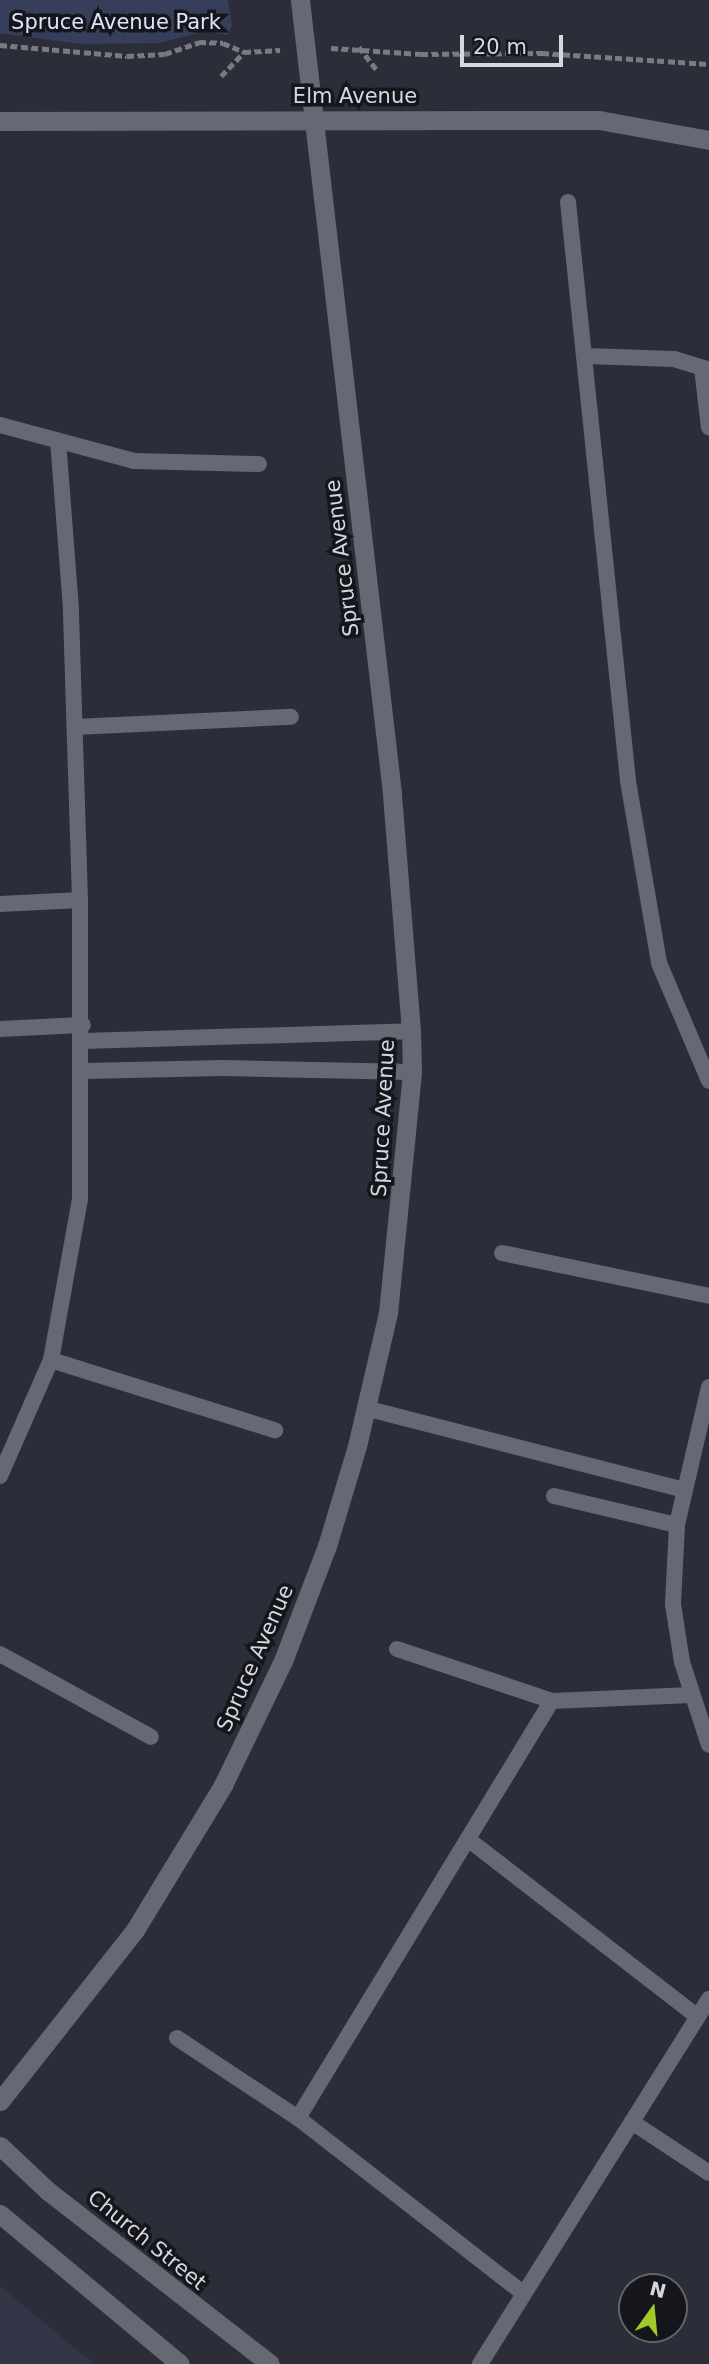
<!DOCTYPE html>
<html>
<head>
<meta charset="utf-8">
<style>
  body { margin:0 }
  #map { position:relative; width:709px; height:2364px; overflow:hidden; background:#2b2e38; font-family:"DejaVu Sans",sans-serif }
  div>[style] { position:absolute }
  .built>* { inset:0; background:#323646 }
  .green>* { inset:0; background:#373e5b }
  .path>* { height:4.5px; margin-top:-2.25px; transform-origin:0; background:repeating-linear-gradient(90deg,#797b84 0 7px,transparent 0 10.5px) }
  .service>* { height:16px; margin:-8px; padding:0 8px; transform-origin:8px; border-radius:8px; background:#656974 }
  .minor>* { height:19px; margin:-9.5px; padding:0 9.5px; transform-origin:9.5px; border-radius:9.5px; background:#656974 }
  .tertiary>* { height:19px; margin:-9.5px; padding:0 9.5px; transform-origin:9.5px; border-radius:9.5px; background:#656974 }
  .secondary>* { height:19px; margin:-9.5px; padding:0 9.5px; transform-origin:9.5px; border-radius:9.5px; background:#656974 }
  span { translate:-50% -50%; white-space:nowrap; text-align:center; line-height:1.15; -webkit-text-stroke:7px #15161b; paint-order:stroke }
  .park-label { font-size:21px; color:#dce3fc }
  .street-label { font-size:21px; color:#d6d8df }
  .north { position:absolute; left:618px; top:2273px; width:70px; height:70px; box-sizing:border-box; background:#15161b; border:2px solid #626469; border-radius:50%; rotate:15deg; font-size:19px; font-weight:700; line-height:28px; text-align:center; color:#d6d8df }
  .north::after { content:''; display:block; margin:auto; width:24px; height:32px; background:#a2c927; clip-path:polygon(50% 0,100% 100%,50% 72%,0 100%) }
  .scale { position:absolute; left:460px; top:35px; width:103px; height:32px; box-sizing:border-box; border:4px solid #d6d8df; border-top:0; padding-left:9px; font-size:21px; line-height:24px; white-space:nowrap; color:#d6d8df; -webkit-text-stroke:5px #15161b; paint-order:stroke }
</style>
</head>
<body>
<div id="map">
  <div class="built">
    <i style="clip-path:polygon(0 2286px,94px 2364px,0 2364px)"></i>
  </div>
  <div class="green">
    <i style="clip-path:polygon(0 0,228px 0,232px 25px,228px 35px,205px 31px,160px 43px,81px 44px,0 33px)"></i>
  </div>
  <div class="path">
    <i style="left:0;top:45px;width:127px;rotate:5deg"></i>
    <i style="left:127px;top:56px;width:38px;rotate:-3deg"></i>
    <i style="left:165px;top:54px;width:36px;rotate:-19deg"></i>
    <i style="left:199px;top:42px;width:24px;rotate:2deg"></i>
    <i style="left:223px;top:43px;width:23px;rotate:23deg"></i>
    <i style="left:359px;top:47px;width:31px;rotate:52deg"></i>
    <i style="left:331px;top:48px;width:90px;rotate:3.8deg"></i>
    <i style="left:421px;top:54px;width:121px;rotate:-0.5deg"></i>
    <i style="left:542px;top:53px;width:167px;rotate:3.8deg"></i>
    <i style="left:221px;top:76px;width:33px;rotate:-46deg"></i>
    <i style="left:244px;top:52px;width:36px;rotate:-3deg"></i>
  </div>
  <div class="service">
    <i style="left:568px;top:202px;width:582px;rotate:84.08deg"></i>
    <i style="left:628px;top:781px;width:185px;rotate:80.3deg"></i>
    <i style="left:659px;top:963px;width:128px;rotate:67deg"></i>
    <i style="left:586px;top:356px;width:88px;rotate:2deg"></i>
    <i style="left:674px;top:359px;width:37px;rotate:17deg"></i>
    <i style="left:702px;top:368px;width:60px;rotate:83.3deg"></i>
    <i style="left:0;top:425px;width:139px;rotate:15deg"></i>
    <i style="left:134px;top:461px;width:125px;rotate:1.4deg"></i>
    <i style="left:75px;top:727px;width:216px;rotate:-2.7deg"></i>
    <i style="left:0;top:904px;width:80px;rotate:-2.9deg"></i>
    <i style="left:0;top:1029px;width:83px;rotate:-2.8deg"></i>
    <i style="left:83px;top:1041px;width:328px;rotate:-1.7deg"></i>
    <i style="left:83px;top:1071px;width:140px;rotate:-1.2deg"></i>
    <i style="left:223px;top:1068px;width:189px;rotate:1.2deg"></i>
    <i style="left:502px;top:1253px;width:211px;rotate:11.7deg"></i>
    <i style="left:51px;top:1360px;width:235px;rotate:17.4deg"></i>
    <i style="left:709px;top:1387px;width:142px;rotate:103.1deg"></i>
    <i style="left:677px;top:1525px;width:79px;rotate:92.9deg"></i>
    <i style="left:673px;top:1604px;width:59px;rotate:81.2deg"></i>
    <i style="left:682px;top:1662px;width:87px;rotate:72deg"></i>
    <i style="left:365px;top:1408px;width:329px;rotate:14.4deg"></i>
    <i style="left:0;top:1476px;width:127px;rotate:-66.3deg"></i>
    <i style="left:51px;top:1360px;width:164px;rotate:-79.8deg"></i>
    <i style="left:80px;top:1199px;width:299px;rotate:-90deg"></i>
    <i style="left:80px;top:900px;width:291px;rotate:-91.8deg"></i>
    <i style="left:71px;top:609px;width:169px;rotate:-94.4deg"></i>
    <i style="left:554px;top:1496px;width:126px;rotate:13.3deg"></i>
    <i style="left:397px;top:1649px;width:163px;rotate:18.5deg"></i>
    <i style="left:552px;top:1701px;width:140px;rotate:-2.5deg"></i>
    <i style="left:0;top:1654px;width:172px;rotate:28.8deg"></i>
    <i style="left:469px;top:1840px;width:289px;rotate:37.7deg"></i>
    <i style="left:177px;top:2038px;width:145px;rotate:33.5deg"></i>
    <i style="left:298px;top:2118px;width:286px;rotate:37.9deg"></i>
    <i style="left:298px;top:2118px;width:488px;rotate:-58.7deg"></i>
    <i style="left:632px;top:2122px;width:92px;rotate:33.5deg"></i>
    <i style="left:480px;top:2364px;width:431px;rotate:-57.9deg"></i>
  </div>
  <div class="minor">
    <i style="left:0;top:121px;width:599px;rotate:-0.1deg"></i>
    <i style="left:599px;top:120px;width:112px;rotate:10.3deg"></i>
  </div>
  <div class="tertiary">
    <i style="left:0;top:2101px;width:218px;rotate:-51.7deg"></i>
    <i style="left:135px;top:1930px;width:170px;rotate:-58.7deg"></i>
    <i style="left:223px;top:1785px;width:138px;rotate:-64.2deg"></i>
    <i style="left:283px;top:1661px;width:123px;rotate:-69.1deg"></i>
    <i style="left:327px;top:1546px;width:104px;rotate:-73.3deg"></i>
    <i style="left:357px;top:1446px;width:137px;rotate:-76.9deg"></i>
    <i style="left:388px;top:1313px;width:242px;rotate:-84.3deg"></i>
    <i style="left:412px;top:1072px;width:41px;rotate:-91.4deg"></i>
    <i style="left:411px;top:1031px;width:239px;rotate:-94.6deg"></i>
    <i style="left:392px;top:793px;width:798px;rotate:-96.62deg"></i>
  </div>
  <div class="secondary">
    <i style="left:0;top:2146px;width:66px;rotate:43.2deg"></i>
    <i style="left:48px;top:2191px;width:281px;rotate:37.9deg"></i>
    <i style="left:0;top:2214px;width:234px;rotate:39.8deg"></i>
  </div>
  <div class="park-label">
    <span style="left:116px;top:22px">Spruce Avenue Park</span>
  </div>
  <div class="street-label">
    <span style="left:355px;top:96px">Elm Avenue</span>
    <span style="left:342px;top:558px;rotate:-97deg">Spruce Avenue</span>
    <span style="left:383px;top:1118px;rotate:-87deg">Spruce Avenue</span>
    <span style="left:255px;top:1658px;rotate:-66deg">Spruce Avenue</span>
    <span style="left:147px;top:2240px;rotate:39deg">Church Street</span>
  </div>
  <div class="north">N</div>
  <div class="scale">20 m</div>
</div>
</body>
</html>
